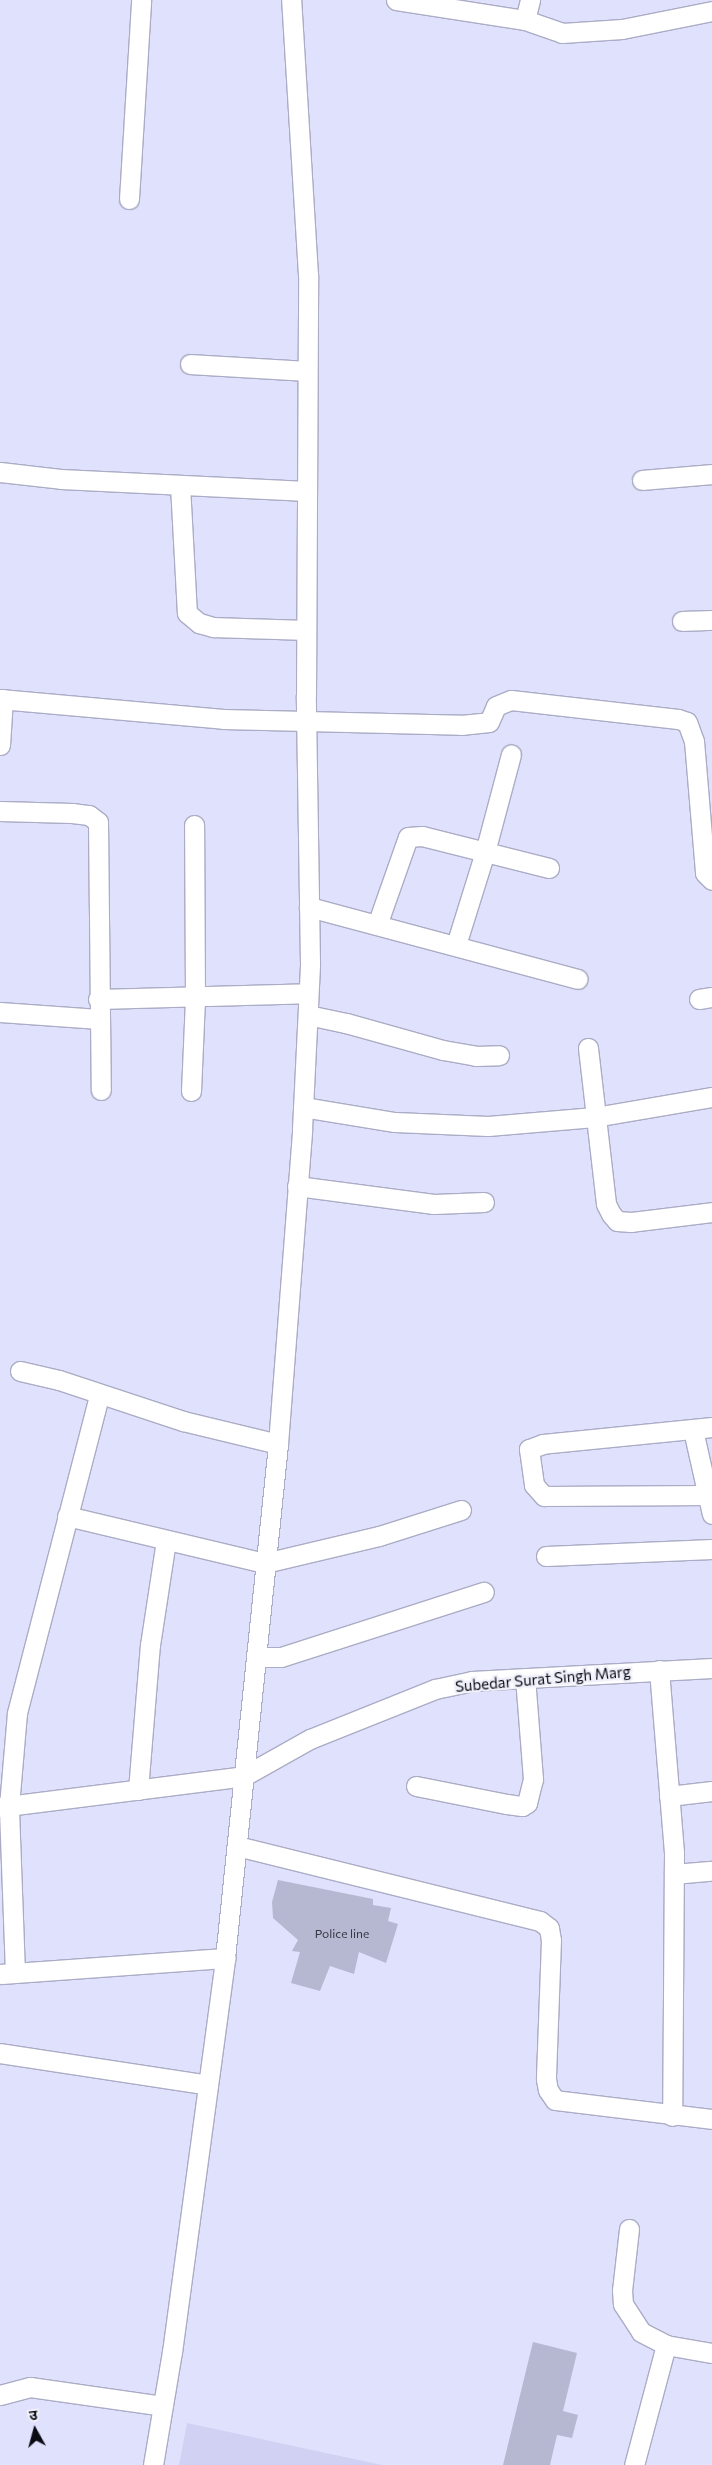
<!DOCTYPE html>
<html>
<head>
<meta charset="utf-8">
<style>
  body { margin:0 }
  #map { position:relative; width:712px; height:2465px; overflow:hidden; background:#e0e1fc; font-family:Commissioner,"Noto Sans Devanagari",sans-serif }
  div>[style] { position:absolute }
  .built>* { inset:0; background:#d1d2f3 }
  .building>* { inset:0; background:#b6b7d1 }
  .roads { filter:drop-shadow(1px 0 #abacc5) drop-shadow(-1px 0 #abacc5) drop-shadow(0 1px #abacc5) drop-shadow(0 -1px #abacc5) }
  .minor>* { height:19px; margin:-9.5px; padding:0 9.5px; transform-origin:9.5px; border-radius:9.5px; background:#fff }
  span { translate:-50% -50%; white-space:nowrap; text-align:center; line-height:1.15; -webkit-text-stroke:4.5px #f0f0fb; paint-order:stroke }
  .number-label { font-size:12px; color:#363643 }
  .number-label span { -webkit-text-stroke-width:0 }
  .street-label { font-size:15px; color:#0b0b14 }
  .north { position:absolute; left:10px; top:2405px; width:50px; height:50px; -webkit-text-stroke:4px #f0f0fb; paint-order:stroke; rotate:353deg; font-size:14px; font-weight:700; line-height:20px; text-align:center; color:#0b0b14 }
  .north::after { content:''; display:block; margin:auto; width:18px; height:22px; background:#0b0b14; clip-path:polygon(50% 0,100% 100%,50% 72%,0 100%) }
</style>
</head>
<body>
<div id="map">
  <div class="built">
    <i style="clip-path:polygon(187px 2423px,382px 2465px,179px 2465px)"></i>
  </div>
  <div class="building">
    <i style="clip-path:polygon(278px 1880px,373px 1899px,373px 1905px,391px 1908px,388px 1921px,398px 1924px,386px 1963px,359px 1952px,354px 1974px,330px 1966px,320px 1991px,291px 1983px,300px 1952px,292px 1951px,298px 1940px,273px 1918px,272px 1902px)"></i>
    <i style="clip-path:polygon(533px 2342px,577px 2353px,563px 2411px,578px 2415px,572px 2438px,557px 2435px,550px 2465px,503px 2465px)"></i>
  </div>
  <div class="roads">
    <div class="minor">
      <i style="left:396px;top:0;width:131px;rotate:8.8deg"></i>
      <i style="left:525px;top:20px;width:39px;rotate:19deg"></i>
      <i style="left:562px;top:33px;width:60px;rotate:-3.8deg"></i>
      <i style="left:622px;top:29px;width:92px;rotate:-11.3deg"></i>
      <i style="left:525px;top:20px;width:21px;rotate:-76deg"></i>
      <i style="left:129px;top:199px;width:199px;rotate:-86.5deg"></i>
      <i style="left:190px;top:364px;width:117px;rotate:3.4deg"></i>
      <i style="left:0;top:472px;width:61px;rotate:6.5deg"></i>
      <i style="left:61px;top:479px;width:246px;rotate:2.8deg"></i>
      <i style="left:642px;top:480px;width:70px;rotate:-4.9deg"></i>
      <i style="left:180px;top:485px;width:128px;rotate:86.9deg"></i>
      <i style="left:187px;top:613px;width:16px;rotate:40deg"></i>
      <i style="left:199px;top:623px;width:15px;rotate:16deg"></i>
      <i style="left:213px;top:627px;width:93px;rotate:1.8deg"></i>
      <i style="left:682px;top:621px;width:30px;rotate:-2deg"></i>
      <i style="left:0;top:699px;width:224px;rotate:5.1deg"></i>
      <i style="left:223px;top:719px;width:238px;rotate:1.4deg"></i>
      <i style="left:461px;top:725px;width:28px;rotate:-6deg"></i>
      <i style="left:489px;top:722px;width:17px;rotate:-66deg"></i>
      <i style="left:496px;top:706px;width:16px;rotate:-22deg"></i>
      <i style="left:511px;top:700px;width:168px;rotate:6.5deg"></i>
      <i style="left:678px;top:719px;width:9px;rotate:18deg"></i>
      <i style="left:687px;top:722px;width:20px;rotate:70deg"></i>
      <i style="left:694px;top:741px;width:132px;rotate:85.2deg"></i>
      <i style="left:705px;top:873px;width:10px;rotate:45deg"></i>
      <i style="left:0;top:745px;width:46px;rotate:-86.3deg"></i>
      <i style="left:0;top:811px;width:72px;rotate:1.6deg"></i>
      <i style="left:72px;top:813px;width:17px;rotate:7deg"></i>
      <i style="left:89px;top:815px;width:11px;rotate:38deg"></i>
      <i style="left:98px;top:822px;width:268px;rotate:89.4deg"></i>
      <i style="left:309px;top:907px;width:278px;rotate:15deg"></i>
      <i style="left:377px;top:925px;width:93px;rotate:-70.6deg"></i>
      <i style="left:408px;top:837px;width:14px;rotate:-4deg"></i>
      <i style="left:422px;top:836px;width:131px;rotate:14.1deg"></i>
      <i style="left:456px;top:945px;width:97px;rotate:-72.7deg"></i>
      <i style="left:485px;top:852px;width:101px;rotate:-75.1deg"></i>
      <i style="left:98px;top:999px;width:210px;rotate:-1.6deg"></i>
      <i style="left:699px;top:999px;width:13px;rotate:-9deg"></i>
      <i style="left:0;top:1012px;width:99px;rotate:4deg"></i>
      <i style="left:308px;top:1015px;width:39px;rotate:12deg"></i>
      <i style="left:346px;top:1023px;width:101px;rotate:15.6deg"></i>
      <i style="left:443px;top:1050px;width:34px;rotate:10deg"></i>
      <i style="left:476px;top:1056px;width:23px;rotate:-2deg"></i>
      <i style="left:588px;top:1048px;width:157px;rotate:83.4deg"></i>
      <i style="left:606px;top:1204px;width:11px;rotate:63deg"></i>
      <i style="left:611px;top:1214px;width:9px;rotate:49deg"></i>
      <i style="left:617px;top:1221px;width:14px;rotate:4deg"></i>
      <i style="left:631px;top:1222px;width:82px;rotate:-7deg"></i>
      <i style="left:191px;top:1091px;width:93px;rotate:-87.5deg"></i>
      <i style="left:195px;top:998px;width:173px;rotate:-90.3deg"></i>
      <i style="left:303px;top:1107px;width:93px;rotate:9.3deg"></i>
      <i style="left:395px;top:1122px;width:93px;rotate:2.5deg"></i>
      <i style="left:488px;top:1126px;width:107px;rotate:-4.8deg"></i>
      <i style="left:595px;top:1117px;width:119px;rotate:-9.7deg"></i>
      <i style="left:297px;top:1186px;width:138px;rotate:7.5deg"></i>
      <i style="left:434px;top:1204px;width:50px;rotate:-2.3deg"></i>
      <i style="left:20px;top:1371px;width:40px;rotate:13deg"></i>
      <i style="left:59px;top:1380px;width:131px;rotate:18.3deg"></i>
      <i style="left:183px;top:1421px;width:98px;rotate:13.6deg"></i>
      <i style="left:712px;top:1427px;width:170px;rotate:174.3deg"></i>
      <i style="left:543px;top:1444px;width:15px;rotate:160deg"></i>
      <i style="left:529px;top:1449px;width:36px;rotate:82deg"></i>
      <i style="left:534px;top:1485px;width:15px;rotate:48deg"></i>
      <i style="left:544px;top:1496px;width:168px;rotate:-0.3deg"></i>
      <i style="left:693px;top:1430px;width:86px;rotate:77.3deg"></i>
      <i style="left:67px;top:1516px;width:204px;rotate:13.4deg"></i>
      <i style="left:265px;top:1563px;width:117px;rotate:-13.3deg"></i>
      <i style="left:379px;top:1536px;width:86px;rotate:-17.6deg"></i>
      <i style="left:546px;top:1556px;width:166px;rotate:-2.4deg"></i>
      <i style="left:256px;top:1657px;width:25px"></i>
      <i style="left:281px;top:1657px;width:213px;rotate:-17.8deg"></i>
      <i style="left:659px;top:1670px;width:184px;rotate:85.3deg"></i>
      <i style="left:674px;top:1853px;width:263px;rotate:90.4deg"></i>
      <i style="left:416px;top:1786px;width:93px;rotate:11.2deg"></i>
      <i style="left:507px;top:1804px;width:15px;rotate:8deg"></i>
      <i style="left:522px;top:1806px;width:6px;rotate:-31deg"></i>
      <i style="left:527px;top:1803px;width:25px;rotate:-76deg"></i>
      <i style="left:533px;top:1779px;width:101px;rotate:-94.5deg"></i>
      <i style="left:138px;top:1790px;width:145px;rotate:-85.3deg"></i>
      <i style="left:150px;top:1645px;width:105px;rotate:-81.3deg"></i>
      <i style="left:669px;top:1796px;width:43px;rotate:-6.6deg"></i>
      <i style="left:0;top:1807px;width:246px;rotate:-7.2deg"></i>
      <i style="left:244px;top:1776px;width:76px;rotate:-29.3deg"></i>
      <i style="left:310px;top:1739px;width:135px;rotate:-21.8deg"></i>
      <i style="left:435px;top:1689px;width:38px;rotate:-12deg"></i>
      <i style="left:472px;top:1681px;width:240px;rotate:-3.1deg"></i>
      <i style="left:237px;top:1846px;width:312px;rotate:13.9deg"></i>
      <i style="left:540px;top:1921px;width:11px;rotate:38deg"></i>
      <i style="left:549px;top:1928px;width:12px;rotate:81deg"></i>
      <i style="left:551px;top:1940px;width:139px;rotate:92.1deg"></i>
      <i style="left:546px;top:2079px;width:11px;rotate:80deg"></i>
      <i style="left:548px;top:2090px;width:12px;rotate:55deg"></i>
      <i style="left:555px;top:2100px;width:158px;rotate:6.9deg"></i>
      <i style="left:674px;top:1874px;width:38px;rotate:-5deg"></i>
      <i style="left:15px;top:1973px;width:167px;rotate:-92.1deg"></i>
      <i style="left:9px;top:1806px;width:93px;rotate:-85.1deg"></i>
      <i style="left:17px;top:1713px;width:328px;rotate:-75.5deg"></i>
      <i style="left:0;top:1974px;width:226px;rotate:-4.1deg"></i>
      <i style="left:0;top:2053px;width:210px;rotate:8.7deg"></i>
      <i style="left:629px;top:2229px;width:61px;rotate:96.5deg"></i>
      <i style="left:622px;top:2290px;width:14px;rotate:86deg"></i>
      <i style="left:623px;top:2304px;width:33px;rotate:57deg"></i>
      <i style="left:641px;top:2332px;width:28px;rotate:27deg"></i>
      <i style="left:666px;top:2345px;width:124px;rotate:104.9deg"></i>
      <i style="left:666px;top:2345px;width:47px;rotate:9.9deg"></i>
      <i style="left:0;top:2395px;width:31px;rotate:-15deg"></i>
      <i style="left:30px;top:2387px;width:134px;rotate:8.1deg"></i>
      <i style="left:153px;top:2465px;width:115px;rotate:-80.5deg"></i>
      <i style="left:172px;top:2352px;width:398px;rotate:-82.3deg"></i>
      <i style="left:225px;top:1958px;width:517px;rotate:-84.11deg"></i>
      <i style="left:278px;top:1444px;width:316px;rotate:-85.6deg"></i>
      <i style="left:302px;top:1129px;width:166px;rotate:-87.2deg"></i>
      <i style="left:310px;top:963px;width:268px;rotate:-90.9deg"></i>
      <i style="left:306px;top:695px;width:420px;rotate:-89.7deg"></i>
      <i style="left:308px;top:275px;width:276px;rotate:-93.5deg"></i>
    </div>
  </div>
  <div class="number-label">
    <span style="left:342px;top:1934px">Police line</span>
  </div>
  <div class="street-label">
    <span style="left:543px;top:1679px;rotate:-5deg">Subedar Surat Singh Marg</span>
  </div>
  <div class="north">उ</div>
</div>
</body>
</html>
